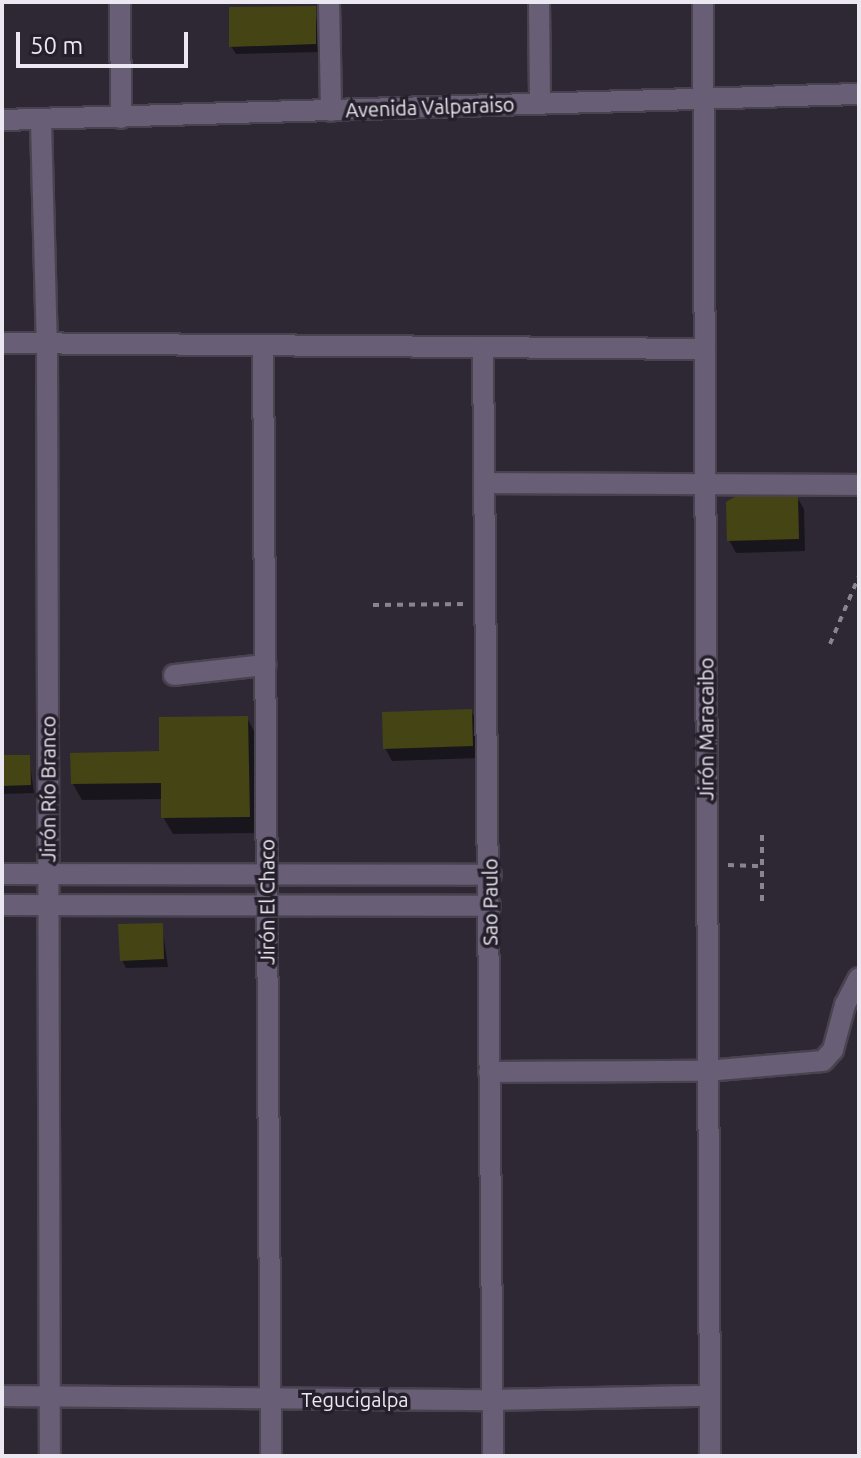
<!DOCTYPE html>
<html>
<head>
<meta charset="utf-8">
<style>
  body { margin:0 }
  #map { position:relative; width:861px; height:1458px; overflow:hidden; background:#2e2835; font-family:Ubuntu,sans-serif }
  div>[style] { position:absolute }
  .shadow>* { inset:0; background:#0007 }
  .building>* { inset:0; background:#444414 }
  .path>* { height:4px; margin-top:-2px; transform-origin:0; background:repeating-linear-gradient(90deg,#89848f 0 6px,transparent 0 12px) }
  .roads { filter:drop-shadow(2px 0 #49434f) drop-shadow(-2px 0 #49434f) drop-shadow(0 2px #49434f) drop-shadow(0 -2px #49434f) }
  .minor>* { height:20px; margin:-10px; padding:0 10px; transform-origin:10px; border-radius:10px; background:#685e75 }
  span { translate:-50% -50%; white-space:nowrap; text-align:center; line-height:1.15; -webkit-text-stroke:7px #241f2b; paint-order:stroke }
  .street-label { font-size:20px; color:#ece8f1 }
  .frame { position:absolute; inset:0; border:4px solid #ece8f1; pointer-events:none }
  .scale { position:absolute; left:16px; top:32px; width:172px; height:36px; box-sizing:border-box; border:4px solid #ece8f1; border-top:0; padding-left:10px; font-size:24px; line-height:28px; white-space:nowrap; color:#ece8f1; -webkit-text-stroke:6px #241f2b; paint-order:stroke }
</style>
</head>
<body>
<div id="map">
  <div class="shadow">
    <i style="clip-path:polygon(315px 8px,320px 52px,236px 54px,231px 46px)"></i>
    <i style="clip-path:polygon(797px 497px,804px 509px,805px 551px,736px 553px,729px 540px)"></i>
    <i style="clip-path:polygon(471px 711px,478px 723px,479px 758px,392px 761px,385px 748px)"></i>
    <i style="clip-path:polygon(247px 718px,256px 735px,258px 833px,173px 834px,163px 817px,163px 799px,82px 800px,73px 784px)"></i>
    <i style="clip-path:polygon(2px 757px,29px 757px,34px 793px,2px 794px)"></i>
    <i style="clip-path:polygon(162px 925px,168px 967px,126px 968px,122px 960px)"></i>
  </div>
  <div class="building">
    <i style="clip-path:polygon(316px 6px,316px 44px,229px 47px,229px 7px)"></i>
    <i style="clip-path:polygon(738px 495px,798px 495px,799px 539px,727px 541px,726px 502px)"></i>
    <i style="clip-path:polygon(472px 709px,473px 746px,383px 749px,382px 712px)"></i>
    <i style="clip-path:polygon(248px 716px,250px 817px,161px 818px,161px 783px,71px 784px,70px 753px,159px 751px,159px 717px)"></i>
    <i style="clip-path:polygon(2px 755px,30px 755px,31px 785px,2px 786px)"></i>
    <i style="clip-path:polygon(163px 923px,164px 959px,120px 961px,118px 924px)"></i>
  </div>
  <div class="path">
    <i style="left:373px;top:605px;width:94px;rotate:-0.6deg"></i>
    <i style="left:830px;top:644px;width:74px;rotate:-66.9deg"></i>
    <i style="left:728px;top:865px;width:34px;rotate:2deg"></i>
    <i style="left:762px;top:901px;width:67px;rotate:-90deg"></i>
  </div>
  <div class="roads">
    <div class="minor">
      <i style="left:120px;top:2px;width:116px;rotate:89.5deg"></i>
      <i style="left:329px;top:2px;width:109px;rotate:88.9deg"></i>
      <i style="left:539px;top:2px;width:100px;rotate:89.4deg"></i>
      <i style="left:703px;top:2px;width:1454px;rotate:89.72deg"></i>
      <i style="left:2px;top:120px;width:857px;rotate:-1.74deg"></i>
      <i style="left:41px;top:121px;width:224px;rotate:88.5deg"></i>
      <i style="left:47px;top:345px;width:1111px;rotate:89.85deg"></i>
      <i style="left:2px;top:343px;width:702px;rotate:0.49deg"></i>
      <i style="left:263px;top:347px;width:1109px;rotate:89.59deg"></i>
      <i style="left:483px;top:348px;width:1108px;rotate:89.48deg"></i>
      <i style="left:486px;top:483px;width:373px;rotate:0.3deg"></i>
      <i style="left:174px;top:675px;width:92px;rotate:-6.3deg"></i>
      <i style="left:2px;top:874px;width:489px;rotate:0.1deg"></i>
      <i style="left:2px;top:905px;width:488px;rotate:0.1deg"></i>
      <i style="left:489px;top:1072px;width:217px;rotate:-0.3deg"></i>
      <i style="left:706px;top:1071px;width:117px;rotate:-4.9deg"></i>
      <i style="left:823px;top:1061px;width:15px;rotate:-48deg"></i>
      <i style="left:833px;top:1050px;width:47px;rotate:-75.1deg"></i>
      <i style="left:845px;top:1005px;width:30px;rotate:-63deg"></i>
      <i style="left:2px;top:1396px;width:491px;rotate:0.5deg"></i>
      <i style="left:493px;top:1400px;width:216px;rotate:-1.1deg"></i>
    </div>
  </div>
  <div class="street-label">
    <span style="left:430px;top:107px;rotate:-2deg">Avenida Valparaiso</span>
    <span style="left:706px;top:729px;rotate:-90deg">Jirón Maracaibo</span>
    <span style="left:48px;top:789px;rotate:-90deg">Jirón Río Branco</span>
    <span style="left:267px;top:902px;rotate:-90deg">Jirón El Chaco</span>
    <span style="left:490px;top:902px;rotate:-90deg">Sao Paulo</span>
    <span style="left:355px;top:1399px">Tegucigalpa</span>
  </div>
  <div class="frame"></div>
  <div class="scale">50 m</div>
</div>
</body>
</html>
